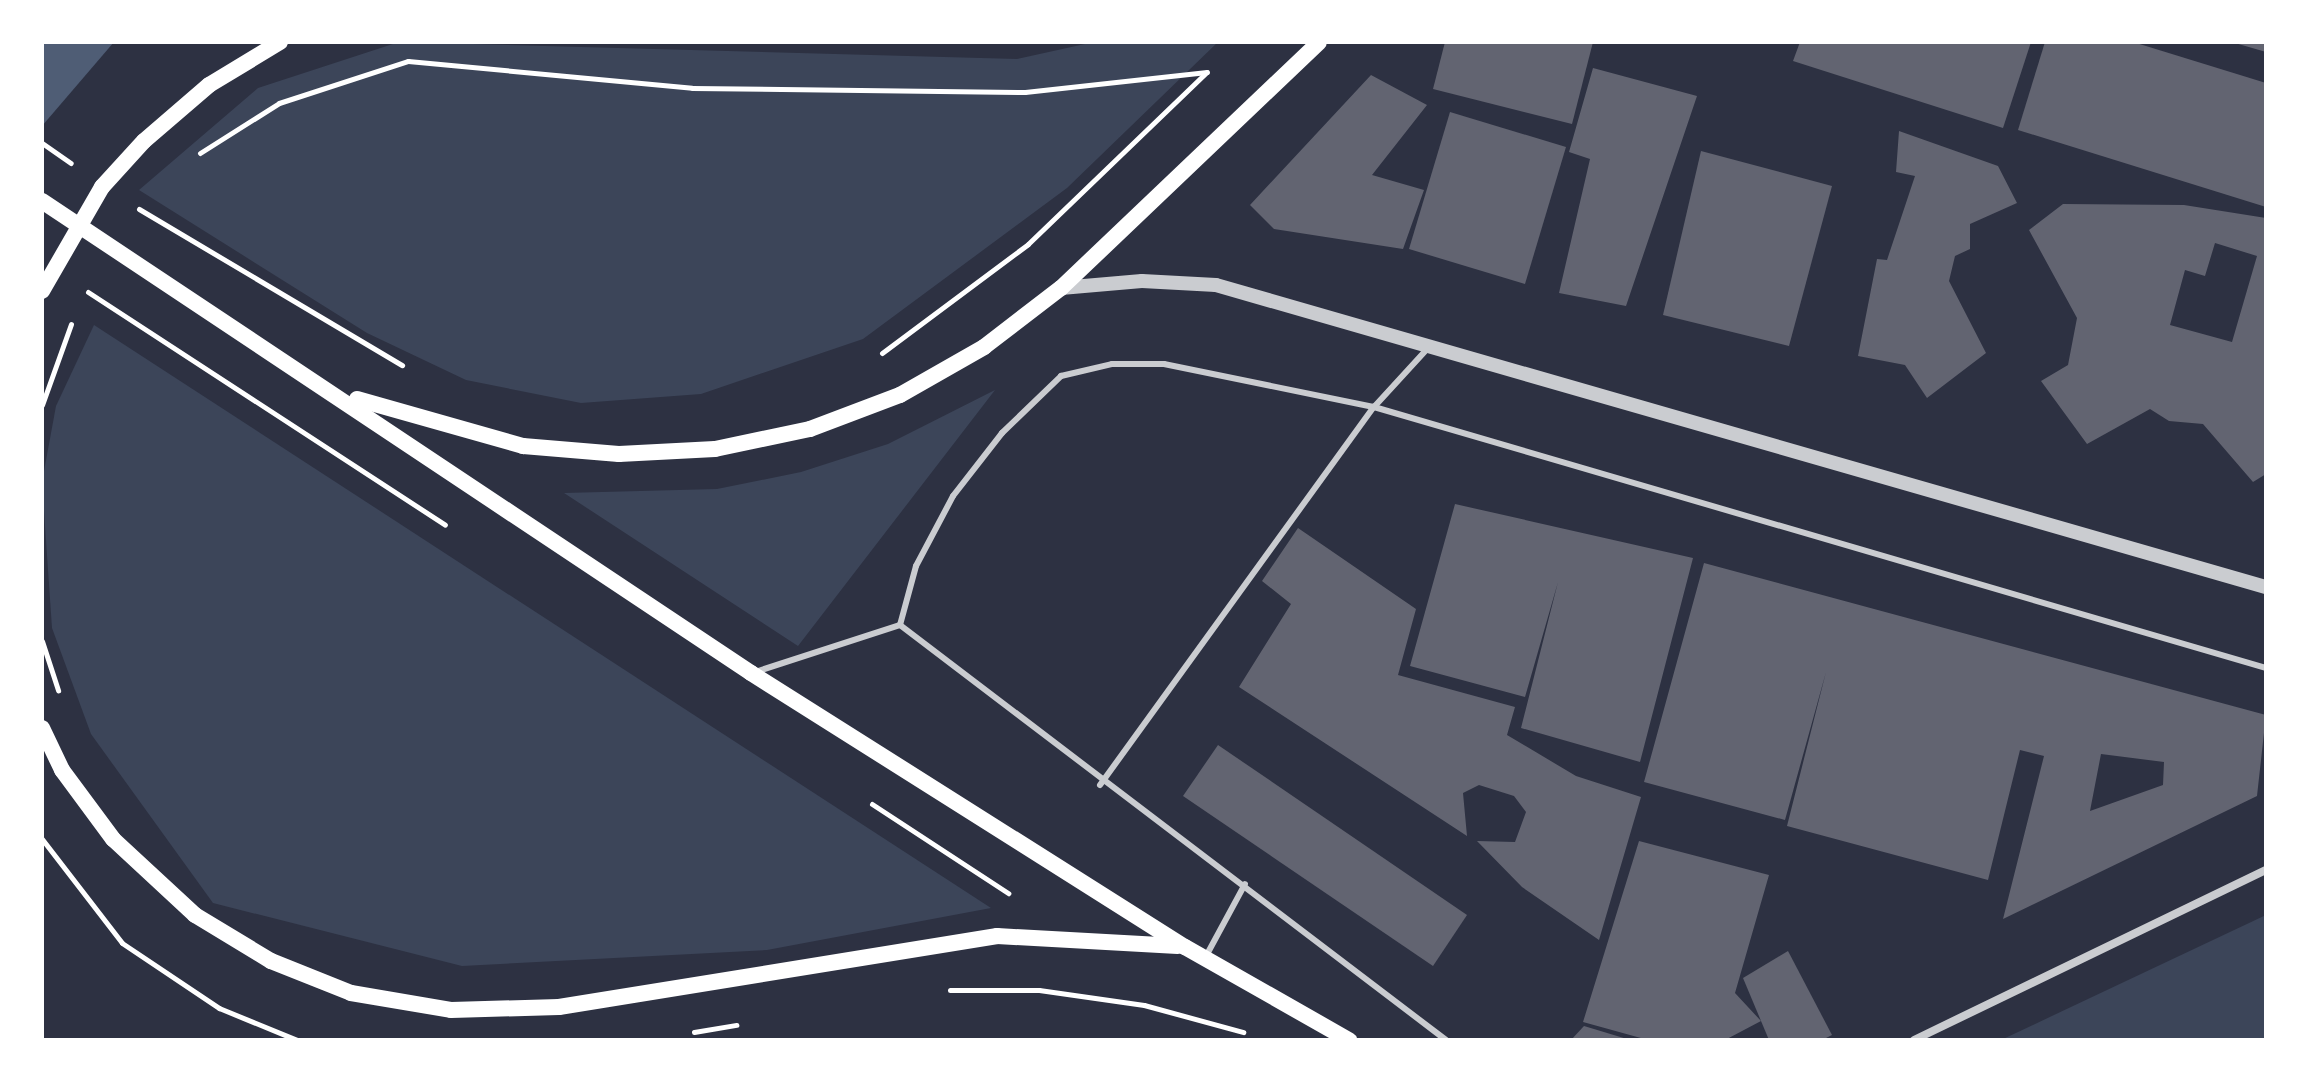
<!DOCTYPE html>
<html>
<head>
<meta charset="utf-8">
<style>
  body { margin:0 }
  #map { position:relative; width:2308px; height:1082px; overflow:hidden; background:#2d3142; font-family:Overpass,sans-serif }
  div>[style] { position:absolute }
  .green>* { inset:0; background:#3c4559 }
  .water>* { inset:0; background:#4f5d75 }
  .building>* { inset:0; background:#626471 }
  .path>* { height:5px; margin:-2.5px; padding:0 2.5px; transform-origin:2.5px; border-radius:2.5px; background:#fff }
  .service>* { height:6px; margin:-3px; padding:0 3px; transform-origin:3px; border-radius:3px; background:#caccd0 }
  .minor>* { height:8px; margin:-4px; padding:0 4px; transform-origin:4px; border-radius:4px; background:#caccd0 }
  .tertiary>* { height:14px; margin:-7px; padding:0 7px; transform-origin:7px; border-radius:7px; background:#caccd0 }
  .secondary>* { height:16px; margin:-8px; padding:0 8px; transform-origin:8px; border-radius:8px; background:#fff }
  span { translate:-50% -50%; white-space:nowrap; text-align:center; line-height:1.15; -webkit-text-stroke:8px #fff; paint-order:stroke }
  .frame { position:absolute; inset:0; border:44px solid #fff; pointer-events:none }
</style>
</head>
<body>
<div id="map">
  <div class="green">
    <i style="clip-path:polygon(399px 42px,1017px 59px,1094px 42px,1218px 42px,1067px 188px,863px 339px,701px 394px,581px 403px,466px 380px,367px 333px,139px 190px,258px 88px)"></i>
    <i style="clip-path:polygon(94px 325px,991px 908px,767px 950px,462px 966px,213px 903px,91px 734px,52px 628px,42px 482px,56px 406px)"></i>
    <i style="clip-path:polygon(995px 390px,798px 646px,564px 493px,717px 489px,801px 472px,888px 444px)"></i>
    <i style="clip-path:polygon(2266px 915px,2266px 1040px,2001px 1040px)"></i>
  </div>
  <div class="water">
    <i style="clip-path:polygon(42px 42px,114px 42px,42px 126px)"></i>
  </div>
  <div class="building">
    <i style="clip-path:polygon(1445px 42px,1593px 42px,1572px 124px,1433px 89px)"></i>
    <i style="clip-path:polygon(1800px 42px,2031px 42px,2003px 128px,1793px 61px)"></i>
    <i style="clip-path:polygon(2045px 42px,2133px 42px,2266px 83px,2266px 207px,2018px 130px)"></i>
    <i style="clip-path:polygon(2266px 42px,2266px 52px,2235px 43px,2236px 42px)"></i>
    <i style="clip-path:polygon(1593px 68px,1697px 96px,1626px 306px,1559px 293px,1590px 159px,1569px 152px)"></i>
    <i style="clip-path:polygon(1371px 75px,1427px 105px,1372px 175px,1424px 190px,1403px 249px,1274px 229px,1250px 205px)"></i>
    <i style="clip-path:polygon(1450px 112px,1566px 147px,1525px 284px,1409px 249px)"></i>
    <i style="clip-path:polygon(1899px 131px,1998px 166px,2017px 203px,1970px 224px,1970px 249px,1955px 256px,1949px 281px,1986px 353px,1927px 398px,1905px 365px,1858px 356px,1877px 259px,1887px 260px,1915px 176px,1896px 172px)"></i>
    <i style="clip-path:polygon(1701px 151px,1832px 186px,1789px 346px,1663px 315px)"></i>
    <i style="clip-path:polygon(evenodd,2063px 204px,2184px 205px,2266px 218px,2266px 474px,2253px 482px,2203px 424px,2169px 421px,2150px 409px,2087px 444px,2041px 381px,2068px 365px,2077px 318px,2029px 230px,2063px 204px,2215px 243px,2257px 256px,2232px 342px,2170px 325px,2185px 270px,2205px 276px,2215px 243px)"></i>
    <i style="clip-path:polygon(1455px 504px,1693px 558px,1640px 762px,1521px 728px,1558px 582px,1525px 697px,1410px 666px)"></i>
    <i style="clip-path:polygon(1298px 528px,1416px 609px,1398px 675px,1515px 707px,1507px 735px,1576px 776px,1641px 797px,1599px 940px,1522px 887px,1477px 841px,1515px 842px,1526px 812px,1514px 796px,1479px 785px,1463px 793px,1467px 836px,1239px 687px,1291px 604px,1262px 581px)"></i>
    <i style="clip-path:polygon(evenodd,1704px 563px,2266px 715px,2257px 796px,2003px 919px,2044px 756px,2020px 750px,1988px 880px,1787px 826px,1826px 672px,1785px 820px,1644px 782px,1704px 563px,2101px 754px,2164px 762px,2163px 785px,2090px 811px,2101px 754px)"></i>
    <i style="clip-path:polygon(1218px 745px,1467px 915px,1433px 966px,1183px 796px)"></i>
    <i style="clip-path:polygon(1639px 841px,1769px 875px,1735px 993px,1761px 1021px,1725px 1040px,1648px 1040px,1583px 1022px)"></i>
    <i style="clip-path:polygon(1788px 951px,1832px 1035px,1822px 1040px,1769px 1040px,1743px 978px)"></i>
    <i style="clip-path:polygon(1584px 1026px,1627px 1039px,1627px 1040px,1571px 1040px)"></i>
  </div>
  <div class="path">
    <i style="left:42px;top:143px;width:35px;rotate:35deg"></i>
    <i style="left:200px;top:153px;width:93px;rotate:-32.3deg"></i>
    <i style="left:279px;top:103px;width:136px;rotate:-18deg"></i>
    <i style="left:408px;top:61px;width:285px;rotate:5.4deg"></i>
    <i style="left:692px;top:88px;width:333px;rotate:0.7deg"></i>
    <i style="left:1025px;top:92px;width:183px;rotate:-6.3deg"></i>
    <i style="left:139px;top:209px;width:306px;rotate:30.7deg"></i>
    <i style="left:88px;top:292px;width:426px;rotate:33.1deg"></i>
    <i style="left:882px;top:353px;width:182px;rotate:-36.7deg"></i>
    <i style="left:1028px;top:244px;width:248px;rotate:-43.9deg"></i>
    <i style="left:42px;top:405px;width:86px;rotate:-70.3deg"></i>
    <i style="left:42px;top:641px;width:52px;rotate:71.9deg"></i>
    <i style="left:872px;top:804px;width:163px;rotate:33.2deg"></i>
    <i style="left:42px;top:839px;width:131px;rotate:52.4deg"></i>
    <i style="left:122px;top:943px;width:117px;rotate:33.8deg"></i>
    <i style="left:219px;top:1008px;width:84px;rotate:22.3deg"></i>
    <i style="left:950px;top:990px;width:89px"></i>
    <i style="left:1039px;top:990px;width:106px;rotate:8.1deg"></i>
    <i style="left:1144px;top:1005px;width:103px;rotate:15.3deg"></i>
    <i style="left:694px;top:1032px;width:43px;rotate:-9.5deg"></i>
  </div>
  <div class="service">
    <i style="left:755px;top:672px;width:152px;rotate:-18deg"></i>
    <i style="left:1100px;top:785px;width:467px;rotate:-54.1deg"></i>
    <i style="left:1374px;top:407px;width:81px;rotate:-47.5deg"></i>
    <i style="left:1205px;top:958px;width:84px;rotate:-61.6deg"></i>
    <i style="left:1446px;top:1040px;width:686px;rotate:-142.76deg"></i>
    <i style="left:900px;top:625px;width:61px;rotate:-74.8deg"></i>
    <i style="left:916px;top:566px;width:79px;rotate:-62.1deg"></i>
    <i style="left:953px;top:496px;width:80px;rotate:-52.1deg"></i>
    <i style="left:1002px;top:433px;width:82px;rotate:-44deg"></i>
    <i style="left:1061px;top:376px;width:52px;rotate:-13.2deg"></i>
    <i style="left:1112px;top:364px;width:52px"></i>
    <i style="left:1164px;top:364px;width:214px;rotate:11.6deg"></i>
    <i style="left:1374px;top:407px;width:929px;rotate:16.31deg"></i>
  </div>
  <div class="minor">
    <i style="left:1914px;top:1040px;width:391px;rotate:-25.8deg"></i>
  </div>
  <div class="tertiary">
    <i style="left:1061px;top:288px;width:81px;rotate:-4.9deg"></i>
    <i style="left:1142px;top:281px;width:74px;rotate:3.1deg"></i>
    <i style="left:1216px;top:285px;width:1093px;rotate:16.05deg"></i>
  </div>
  <div class="secondary">
    <i style="left:42px;top:201px;width:852px;rotate:33.65deg"></i>
    <i style="left:751px;top:673px;width:513px;rotate:32.27deg"></i>
    <i style="left:1185px;top:947px;width:189px;rotate:29.6deg"></i>
    <i style="left:42px;top:291px;width:120px;rotate:-60deg"></i>
    <i style="left:102px;top:187px;width:62px;rotate:-47.6deg"></i>
    <i style="left:144px;top:141px;width:86px;rotate:-40.7deg"></i>
    <i style="left:209px;top:85px;width:83px;rotate:-31.2deg"></i>
    <i style="left:357px;top:399px;width:173px;rotate:15.8deg"></i>
    <i style="left:523px;top:446px;width:96px;rotate:4.8deg"></i>
    <i style="left:619px;top:454px;width:96px;rotate:-3deg"></i>
    <i style="left:715px;top:449px;width:97px;rotate:-11.9deg"></i>
    <i style="left:810px;top:429px;width:96px;rotate:-20.7deg"></i>
    <i style="left:900px;top:395px;width:97px;rotate:-29.7deg"></i>
    <i style="left:984px;top:347px;width:97px;rotate:-37.5deg"></i>
    <i style="left:1061px;top:288px;width:356px;rotate:-43.6deg"></i>
    <i style="left:42px;top:728px;width:47px;rotate:64.5deg"></i>
    <i style="left:62px;top:770px;width:86px;rotate:53.5deg"></i>
    <i style="left:113px;top:839px;width:112px;rotate:42.8deg"></i>
    <i style="left:195px;top:915px;width:89px;rotate:31.2deg"></i>
    <i style="left:271px;top:961px;width:86px;rotate:21.8deg"></i>
    <i style="left:351px;top:993px;width:101px;rotate:9.6deg"></i>
    <i style="left:451px;top:1010px;width:108px;rotate:-1.6deg"></i>
    <i style="left:559px;top:1007px;width:444px;rotate:-9.2deg"></i>
    <i style="left:997px;top:936px;width:181px;rotate:3.2deg"></i>
  </div>
  <div class="frame"></div>
</div>
</body>
</html>
